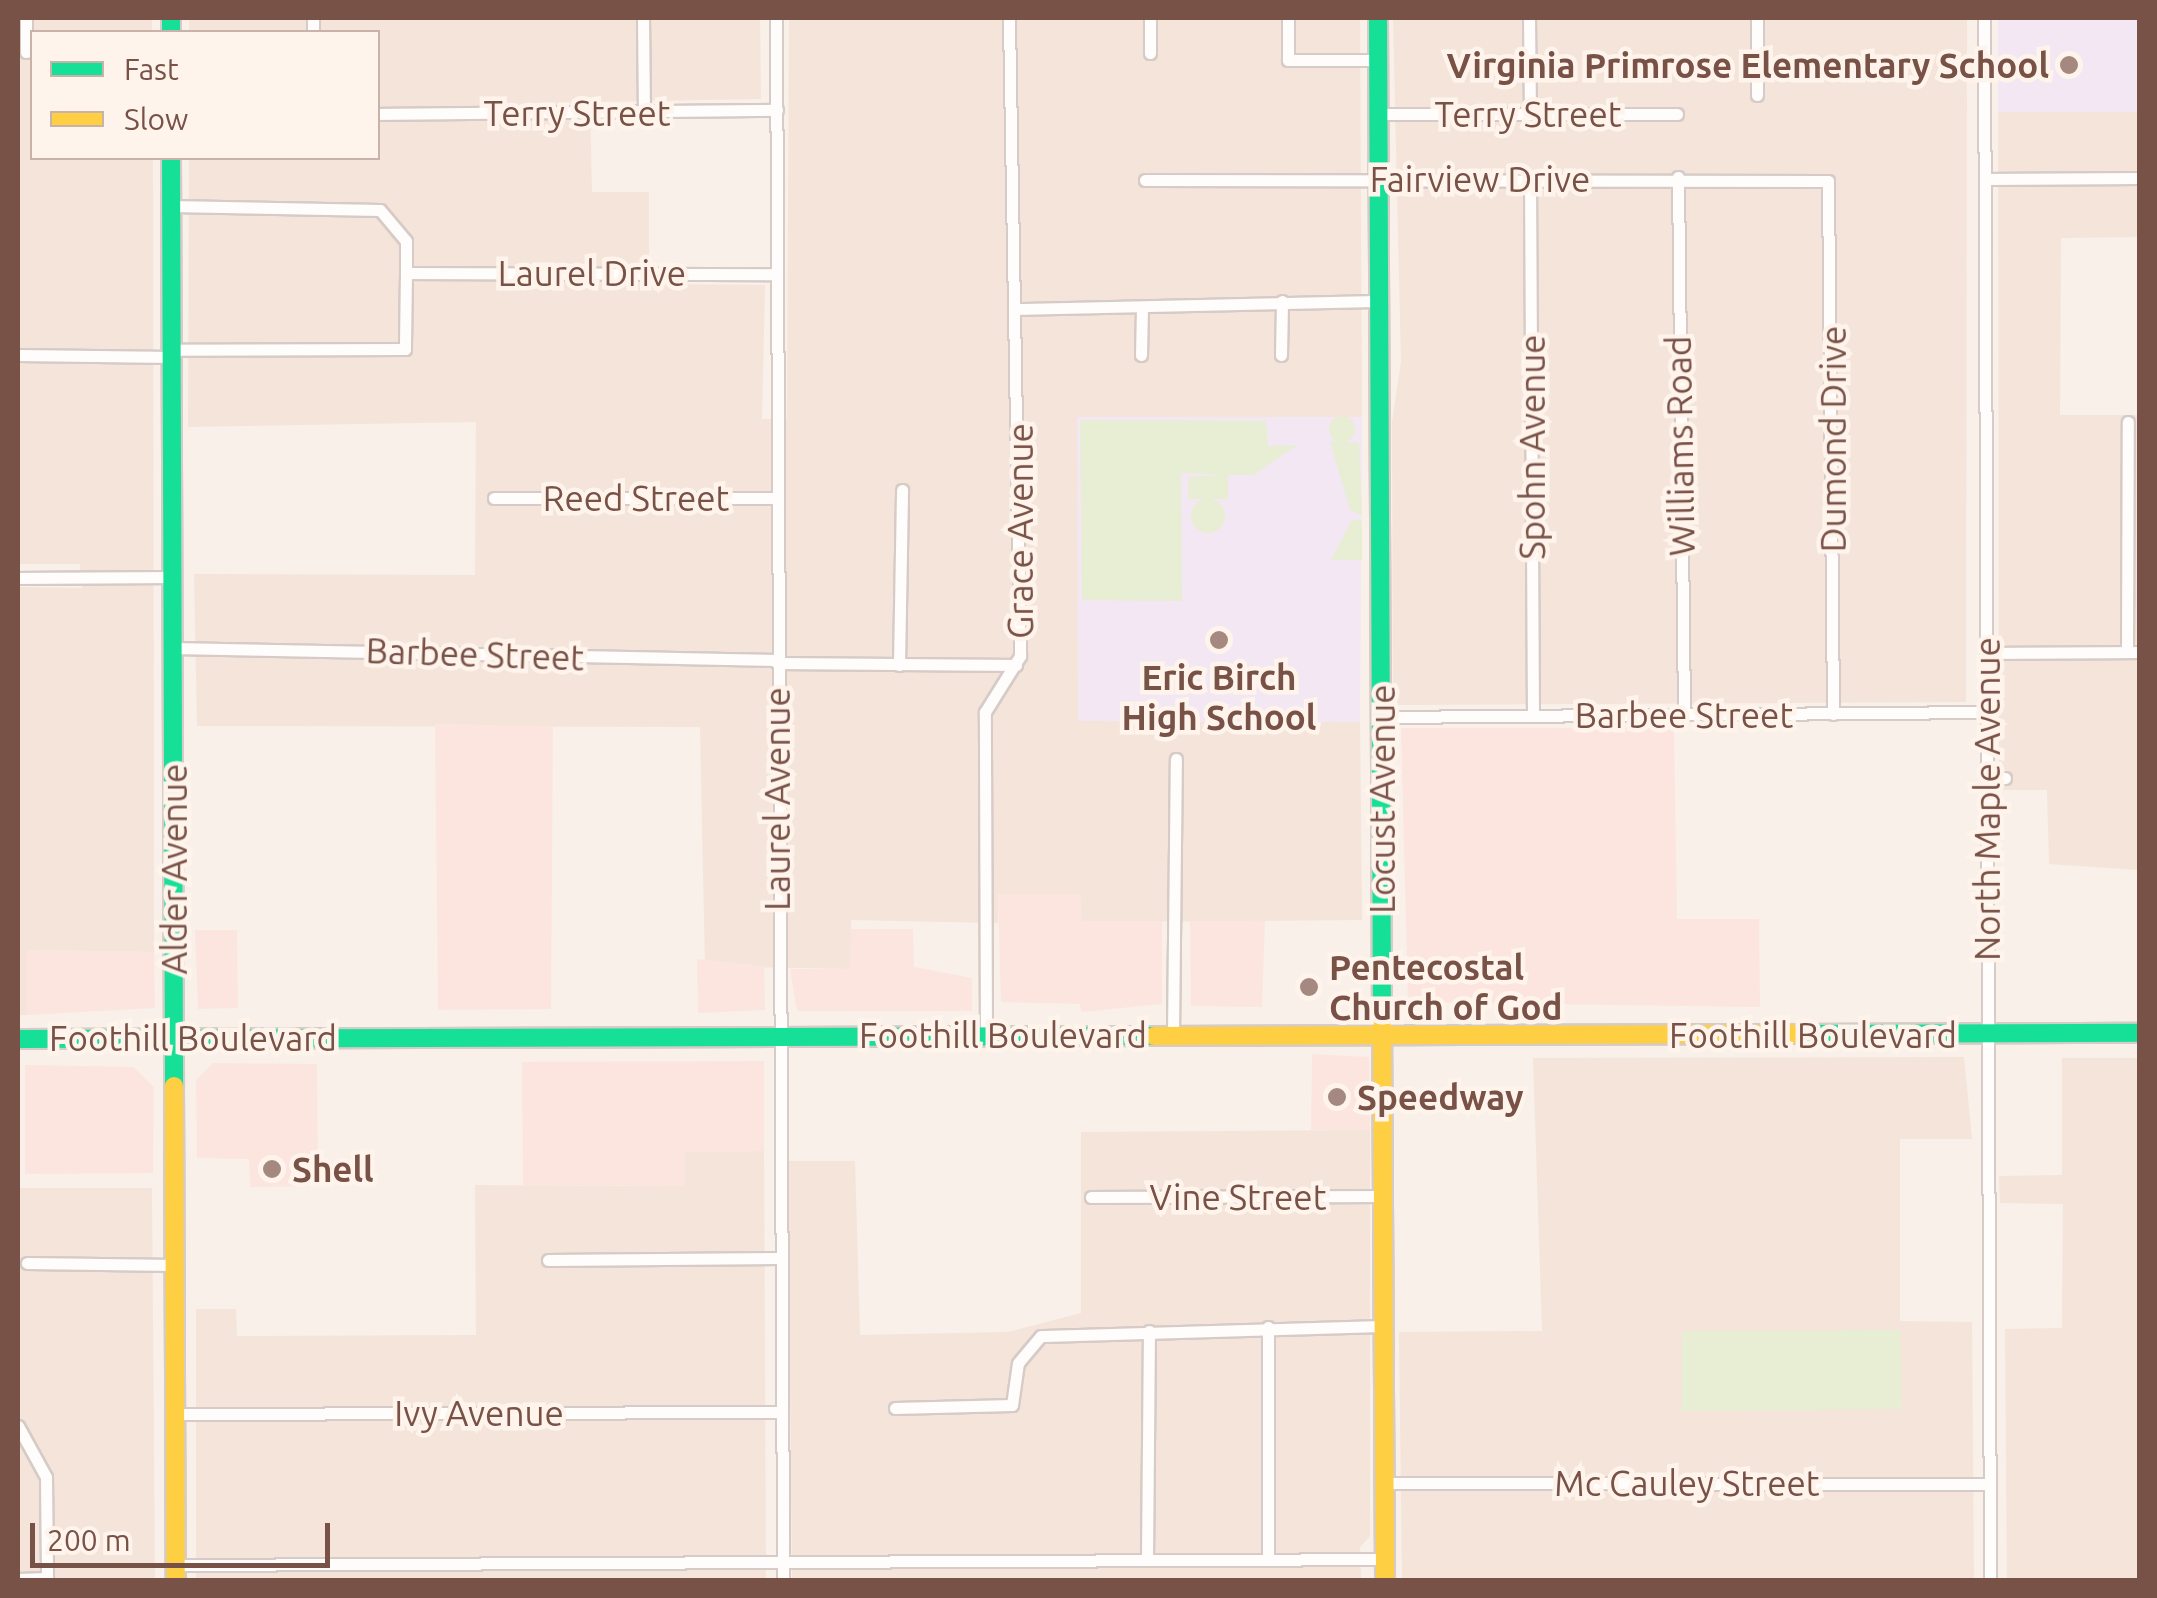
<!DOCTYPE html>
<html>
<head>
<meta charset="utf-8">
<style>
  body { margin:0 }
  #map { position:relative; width:2157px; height:1598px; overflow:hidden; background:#f8f0e9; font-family:Ubuntu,sans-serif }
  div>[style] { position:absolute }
  .residential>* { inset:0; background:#f4e4d9 }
  .commercial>* { inset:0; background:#fce5df }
  .education>* { inset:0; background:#f2e7f2 }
  .green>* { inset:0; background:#e7eed3 }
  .round { border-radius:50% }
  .roads { filter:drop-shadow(2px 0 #d6cbc6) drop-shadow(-2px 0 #d6cbc6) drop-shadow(0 2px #d6cbc6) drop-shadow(0 -2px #d6cbc6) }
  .street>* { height:11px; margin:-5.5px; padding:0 5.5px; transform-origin:5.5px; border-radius:5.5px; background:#fefdfc }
  .fast>* { height:18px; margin:-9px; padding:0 9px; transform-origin:9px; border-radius:9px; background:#16e098 }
  .slow>* { height:18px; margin:-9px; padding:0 9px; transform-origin:9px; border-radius:9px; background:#ffcf43 }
  .dots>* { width:28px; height:28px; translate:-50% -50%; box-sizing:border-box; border:5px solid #fff4eb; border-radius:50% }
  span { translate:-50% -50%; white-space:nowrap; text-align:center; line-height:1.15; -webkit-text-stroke:9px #fff4eb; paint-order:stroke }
  .poi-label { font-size:35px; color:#785147; font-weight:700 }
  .right { translate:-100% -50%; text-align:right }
  .left { translate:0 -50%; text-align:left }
  .street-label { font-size:35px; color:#785147 }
  .frame { position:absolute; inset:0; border:20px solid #785147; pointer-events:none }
  .legend { position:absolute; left:30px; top:30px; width:350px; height:130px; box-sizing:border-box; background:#fff4eb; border:2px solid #c9b3a9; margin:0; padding:12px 18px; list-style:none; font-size:30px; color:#785147 }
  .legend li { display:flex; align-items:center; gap:20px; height:50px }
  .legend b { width:50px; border:2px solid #c9b3a9 }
  .scale { position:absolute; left:30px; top:1523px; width:300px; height:45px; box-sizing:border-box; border:5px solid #785147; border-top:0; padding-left:12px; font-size:30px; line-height:35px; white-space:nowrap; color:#785147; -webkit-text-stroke:8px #fff4eb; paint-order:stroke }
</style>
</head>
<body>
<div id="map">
  <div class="residential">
    <i style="clip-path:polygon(18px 18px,152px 18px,152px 32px,32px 32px,32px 158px,153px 158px,154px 952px,27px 950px,27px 1015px,18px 1015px,18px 587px,82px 588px,80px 564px,18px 564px)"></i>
    <i style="clip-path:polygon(189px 18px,760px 18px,761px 99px,590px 102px,592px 192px,649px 192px,649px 284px,765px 285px,762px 419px,787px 419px,789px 18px,1360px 18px,1362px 417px,1078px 418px,1078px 721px,1360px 722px,1362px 920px,1081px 922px,1080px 894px,998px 895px,998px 923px,851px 920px,851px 969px,705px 966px,700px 727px,197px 726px,194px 574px,475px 575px,476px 422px,188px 427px,189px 158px,378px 158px,378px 32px,189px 32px)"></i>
    <i style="clip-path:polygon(1393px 18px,1967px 18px,1966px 702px,1393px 705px,1392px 422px,1401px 362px)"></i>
    <i style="clip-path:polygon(1998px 112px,2139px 112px,2139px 237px,2061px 238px,2060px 415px,2139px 415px,2139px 870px,2049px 864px,2047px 790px,1999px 790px)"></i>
    <i style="clip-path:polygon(1964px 1057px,1972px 1139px,1900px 1139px,1900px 1321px,1972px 1322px,1974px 1580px,1402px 1580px,1399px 1332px,1542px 1331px,1533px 1058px)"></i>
    <i style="clip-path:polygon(2062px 1058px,2139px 1058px,2139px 1580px,2007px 1580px,2005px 1329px,2062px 1328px,2063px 1204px,2000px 1203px,1999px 1176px,2062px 1175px)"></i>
    <i style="clip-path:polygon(1370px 1130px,1370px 1536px,1360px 1547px,1361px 1580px,792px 1580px,788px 1161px,855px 1161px,860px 1335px,1008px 1332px,1081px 1313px,1081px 1132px)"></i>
    <i style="clip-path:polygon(764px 1151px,766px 1580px,196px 1580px,196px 1309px,236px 1309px,237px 1336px,476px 1335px,475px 1185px,684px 1186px,684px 1152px)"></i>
    <i style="clip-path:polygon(18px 1188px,152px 1188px,155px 1580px,18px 1580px)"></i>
  </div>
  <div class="commercial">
    <i style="clip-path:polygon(435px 724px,553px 726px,551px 1009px,438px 1010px)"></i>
    <i style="clip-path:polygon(1401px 728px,1674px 728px,1677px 919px,1759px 919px,1760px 1007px,1408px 1002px)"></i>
    <i style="clip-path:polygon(998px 894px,1081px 894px,1082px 921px,1162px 921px,1162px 1004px,1081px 1012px,1080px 1004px,1001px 1002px)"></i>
    <i style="clip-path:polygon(1190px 921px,1265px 921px,1262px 1007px,1191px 1006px)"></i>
    <i style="clip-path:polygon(851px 929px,913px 929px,914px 967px,972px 978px,972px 1011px,797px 1011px,790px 969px,850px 969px)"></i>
    <i style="clip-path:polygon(195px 930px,237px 930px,238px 1008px,198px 1009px)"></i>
    <i style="clip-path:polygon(27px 950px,154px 952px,155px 1008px,27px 1015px)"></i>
    <i style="clip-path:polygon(697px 959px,764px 966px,765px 1010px,698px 1013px)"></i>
    <i style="clip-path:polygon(1312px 1054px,1369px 1057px,1370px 1130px,1311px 1130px)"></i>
    <i style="clip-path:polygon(764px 1061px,764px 1151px,685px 1152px,685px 1186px,523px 1185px,522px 1062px)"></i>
    <i style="clip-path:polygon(213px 1063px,317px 1064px,318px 1186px,250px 1187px,249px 1159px,197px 1158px,196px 1080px)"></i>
    <i style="clip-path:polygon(25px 1065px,134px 1067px,154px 1087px,153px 1173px,25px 1174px)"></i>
  </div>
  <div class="education">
    <i style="clip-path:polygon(1998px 18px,2139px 18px,2139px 112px,1998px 112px)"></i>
    <i style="clip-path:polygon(1077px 417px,1362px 417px,1360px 722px,1078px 721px)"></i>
  </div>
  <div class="green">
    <i class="round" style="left:1329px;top:416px;width:26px;height:26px"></i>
    <i style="clip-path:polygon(1080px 420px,1266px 421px,1268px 446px,1297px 445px,1254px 475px,1228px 475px,1228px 499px,1188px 499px,1189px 477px,1226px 475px,1181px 473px,1182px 601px,1082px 600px)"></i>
    <i style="clip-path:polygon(1330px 441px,1359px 443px,1362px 515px,1350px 510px)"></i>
    <i class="round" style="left:1191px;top:499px;width:34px;height:34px"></i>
    <i style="clip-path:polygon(1352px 520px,1362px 521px,1362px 560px,1331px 560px)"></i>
    <i style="clip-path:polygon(1900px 1330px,1902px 1409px,1682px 1411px,1682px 1331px)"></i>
  </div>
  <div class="roads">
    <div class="street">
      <i style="left:643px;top:18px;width:95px;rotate:89.4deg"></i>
      <i style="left:776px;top:18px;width:1562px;rotate:89.74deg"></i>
      <i style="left:1150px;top:18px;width:35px;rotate:90deg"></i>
      <i style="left:1288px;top:18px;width:42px;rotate:90deg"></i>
      <i style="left:1288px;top:60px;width:90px"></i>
      <i style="left:1529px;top:18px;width:96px;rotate:89.4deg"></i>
      <i style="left:1757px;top:18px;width:77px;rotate:90deg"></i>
      <i style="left:1984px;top:18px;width:1562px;rotate:89.78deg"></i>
      <i style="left:313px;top:32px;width:14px;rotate:-90deg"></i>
      <i style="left:26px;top:52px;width:34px;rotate:-90deg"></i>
      <i style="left:378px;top:114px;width:399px;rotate:-0.6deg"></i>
      <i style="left:1379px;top:114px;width:298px"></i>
      <i style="left:1678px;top:177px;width:537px;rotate:89.36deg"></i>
      <i style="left:1530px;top:179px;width:537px;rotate:89.68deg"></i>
      <i style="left:1985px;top:179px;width:155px;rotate:-0.4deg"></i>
      <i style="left:1145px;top:180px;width:683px;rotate:0.08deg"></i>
      <i style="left:1828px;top:181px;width:533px;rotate:89.46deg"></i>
      <i style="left:171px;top:206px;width:209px;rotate:1.1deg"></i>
      <i style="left:380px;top:210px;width:40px;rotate:50deg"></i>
      <i style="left:406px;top:241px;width:32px;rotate:90deg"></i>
      <i style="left:406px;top:273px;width:76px;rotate:90.8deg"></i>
      <i style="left:405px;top:349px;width:233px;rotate:179.8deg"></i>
      <i style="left:406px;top:273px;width:371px;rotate:0.2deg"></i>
      <i style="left:1018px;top:309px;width:363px;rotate:-1.3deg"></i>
      <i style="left:18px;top:355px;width:154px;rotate:0.7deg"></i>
      <i style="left:1141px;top:355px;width:47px;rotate:-88.8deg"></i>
      <i style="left:1281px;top:355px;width:54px;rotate:-88.9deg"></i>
      <i style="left:494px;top:498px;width:283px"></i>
      <i style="left:18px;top:578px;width:155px;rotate:-0.4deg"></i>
      <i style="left:173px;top:648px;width:604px;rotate:1.14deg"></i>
      <i style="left:2127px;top:652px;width:230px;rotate:-89.8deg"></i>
      <i style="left:1986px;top:653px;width:154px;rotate:-0.4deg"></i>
      <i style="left:777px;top:663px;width:239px;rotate:0.5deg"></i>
      <i style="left:899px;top:665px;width:175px;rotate:-89deg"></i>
      <i style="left:1381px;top:717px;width:606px;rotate:-0.47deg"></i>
      <i style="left:1987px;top:778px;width:18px"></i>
      <i style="left:986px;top:1035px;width:323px;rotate:-90.2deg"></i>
      <i style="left:985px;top:712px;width:66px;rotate:-58deg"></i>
      <i style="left:1020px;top:656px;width:638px;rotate:-90.99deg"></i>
      <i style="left:1173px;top:1035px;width:276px;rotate:-89.4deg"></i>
      <i style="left:1091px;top:1197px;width:293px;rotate:-0.2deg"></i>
      <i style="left:548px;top:1260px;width:231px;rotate:-0.5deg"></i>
      <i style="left:27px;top:1263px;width:148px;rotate:0.8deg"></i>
      <i style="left:1268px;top:1327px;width:233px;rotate:90deg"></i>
      <i style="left:895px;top:1408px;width:117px;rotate:-1.5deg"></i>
      <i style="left:1012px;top:1405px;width:42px;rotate:-81.9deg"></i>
      <i style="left:1018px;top:1363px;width:35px;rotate:-50deg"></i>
      <i style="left:1041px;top:1336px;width:344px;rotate:-1.7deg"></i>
      <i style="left:175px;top:1414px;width:607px;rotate:-0.19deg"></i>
      <i style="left:18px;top:1426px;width:58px;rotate:61.2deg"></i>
      <i style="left:46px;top:1477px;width:103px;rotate:89.4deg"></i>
      <i style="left:1384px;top:1483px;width:605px;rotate:0.09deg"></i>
      <i style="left:1147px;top:1558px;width:227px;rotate:-89.5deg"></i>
      <i style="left:176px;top:1565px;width:1209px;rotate:-0.28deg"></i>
      <i style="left:18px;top:1579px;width:29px;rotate:-2deg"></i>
    </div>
    <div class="fast">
      <i style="left:171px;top:18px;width:14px;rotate:90deg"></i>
      <i style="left:1378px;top:18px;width:1000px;rotate:89.77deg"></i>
      <i style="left:171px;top:158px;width:928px;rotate:89.81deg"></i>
      <i style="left:1799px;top:1034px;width:341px;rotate:-0.2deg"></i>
      <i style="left:18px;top:1039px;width:1136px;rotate:-0.15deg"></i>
    </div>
    <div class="slow">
      <i style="left:1382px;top:1018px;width:562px;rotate:89.69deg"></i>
      <i style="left:1154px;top:1036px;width:645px;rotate:-0.18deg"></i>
      <i style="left:174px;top:1086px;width:494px;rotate:89.8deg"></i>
    </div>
  </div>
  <div class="dots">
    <i style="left:2069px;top:65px;background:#a58980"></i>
    <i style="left:1219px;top:640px;background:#a58980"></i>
    <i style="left:1309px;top:987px;background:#a58980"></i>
    <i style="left:1337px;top:1097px;background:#a58980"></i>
    <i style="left:272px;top:1169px;background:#a58980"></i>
  </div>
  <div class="poi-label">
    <span class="right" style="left:2049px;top:65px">Virginia Primrose Elementary School</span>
    <span style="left:1219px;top:697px">Eric Birch<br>High School</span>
    <span class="left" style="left:1329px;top:987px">Pentecostal<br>Church of God</span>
    <span class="left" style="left:1357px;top:1097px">Speedway</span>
    <span class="left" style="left:292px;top:1169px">Shell</span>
  </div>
  <div class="street-label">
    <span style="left:577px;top:113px">Terry Street</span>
    <span style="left:1528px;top:114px">Terry Street</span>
    <span style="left:1480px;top:179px">Fairview Drive</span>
    <span style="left:592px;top:273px">Laurel Drive</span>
    <span style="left:1833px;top:439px;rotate:-90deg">Dumond Drive</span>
    <span style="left:1680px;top:446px;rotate:-91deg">Williams Road</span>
    <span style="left:1532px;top:447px;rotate:-90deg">Spohn Avenue</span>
    <span style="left:636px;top:498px">Reed Street</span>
    <span style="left:1020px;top:531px;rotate:-90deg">Grace Avenue</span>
    <span style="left:475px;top:654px;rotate:2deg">Barbee Street</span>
    <span style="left:1684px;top:715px">Barbee Street</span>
    <span style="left:777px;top:799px;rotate:-90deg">Laurel Avenue</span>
    <span style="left:1382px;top:799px;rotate:-90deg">Locust Avenue</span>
    <span style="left:1987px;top:799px;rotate:-90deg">North Maple Avenue</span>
    <span style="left:174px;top:869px;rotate:-90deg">Alder Avenue</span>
    <span style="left:1003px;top:1035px">Foothill Boulevard</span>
    <span style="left:1813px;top:1035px">Foothill Boulevard</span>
    <span style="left:193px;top:1038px">Foothill Boulevard</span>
    <span style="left:1238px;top:1197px">Vine Street</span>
    <span style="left:479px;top:1413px">Ivy Avenue</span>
    <span style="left:1687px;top:1483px">Mc Cauley Street</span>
  </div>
  <div class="frame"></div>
  <ul class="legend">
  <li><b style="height:12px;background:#16e098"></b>Fast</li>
  <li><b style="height:12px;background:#ffcf43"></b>Slow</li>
  </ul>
  <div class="scale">200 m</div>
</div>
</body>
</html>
